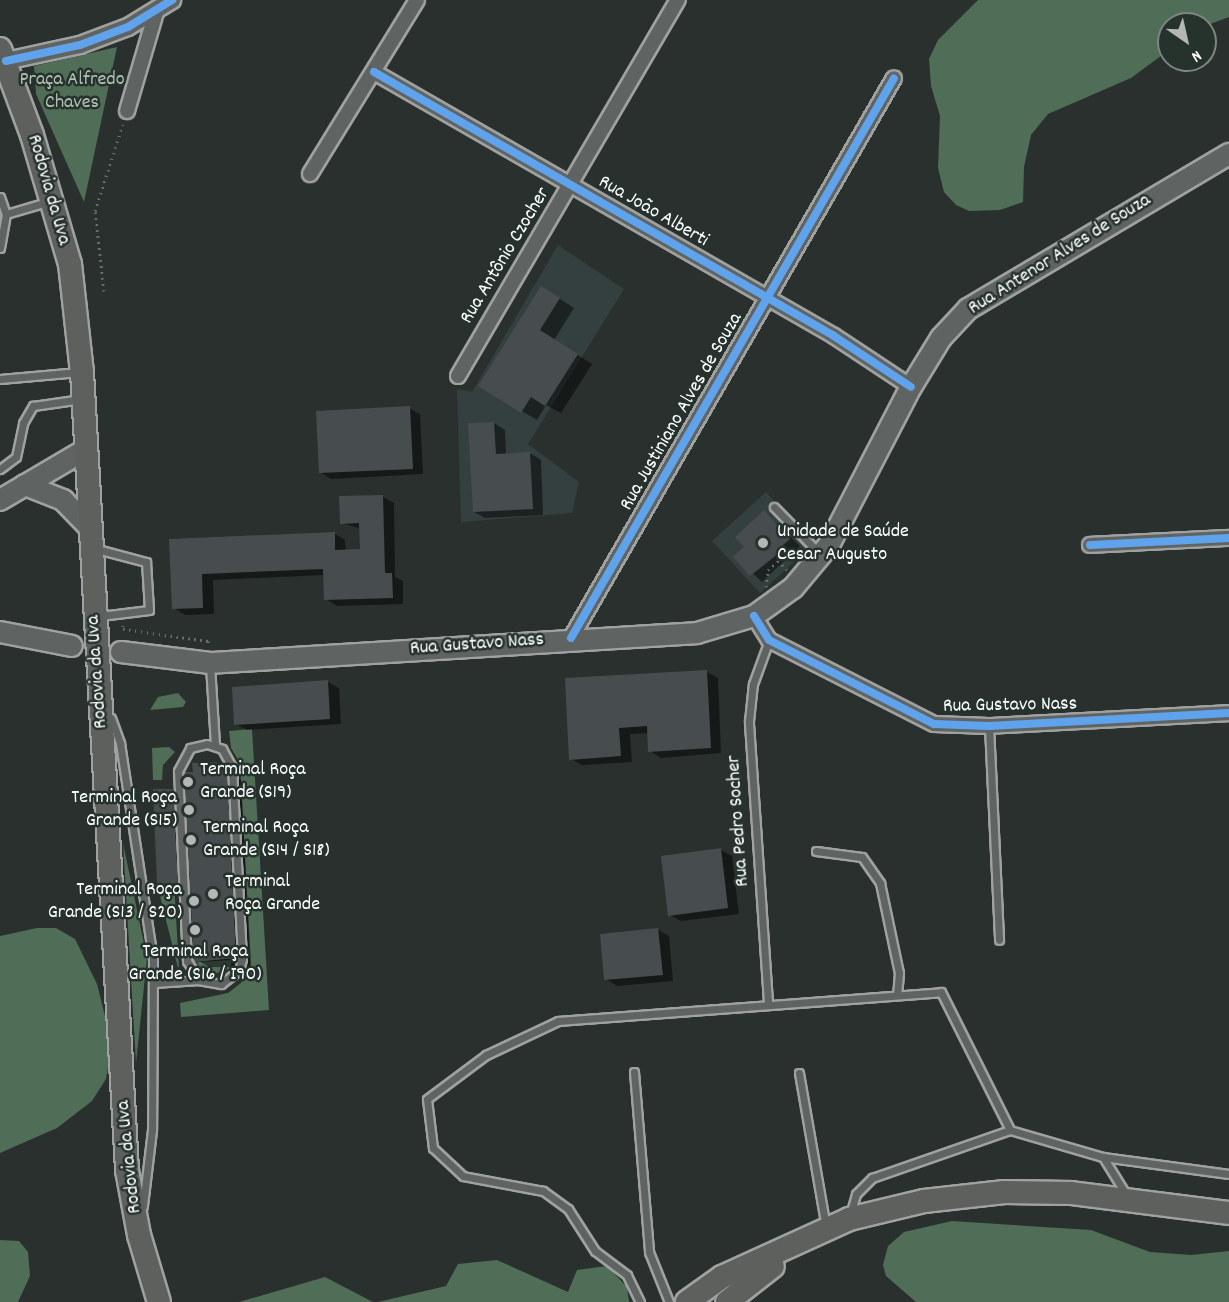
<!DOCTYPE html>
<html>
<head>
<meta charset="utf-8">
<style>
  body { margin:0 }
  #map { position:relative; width:1229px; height:1302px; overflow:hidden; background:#29302d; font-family:Dekko,sans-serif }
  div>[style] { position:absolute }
  .built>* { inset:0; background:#33403f }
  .green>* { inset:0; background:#506d57 }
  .shadow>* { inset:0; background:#0007 }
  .building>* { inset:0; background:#474d4e }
  .path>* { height:3px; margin-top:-1.5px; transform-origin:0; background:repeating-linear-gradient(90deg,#686c69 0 1.5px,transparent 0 6px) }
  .roads { filter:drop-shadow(2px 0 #9fa2a0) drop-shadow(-2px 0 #9fa2a0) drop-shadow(0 2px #9fa2a0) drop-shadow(0 -2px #9fa2a0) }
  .service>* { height:7px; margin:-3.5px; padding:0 3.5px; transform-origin:3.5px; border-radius:3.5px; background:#5f6362 }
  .minor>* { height:14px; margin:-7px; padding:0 7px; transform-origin:7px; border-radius:7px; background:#5f6362 }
  .tertiary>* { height:16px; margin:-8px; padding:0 8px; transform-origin:8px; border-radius:8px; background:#5f6362 }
  .secondary>* { height:20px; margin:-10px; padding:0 10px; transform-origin:10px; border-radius:10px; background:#5f6362 }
  .trunk>* { height:22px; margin:-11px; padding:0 11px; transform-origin:11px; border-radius:11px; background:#5e605d }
  .cycleway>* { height:8px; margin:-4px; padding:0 4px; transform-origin:4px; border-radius:4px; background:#60a3ed }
  .dots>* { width:16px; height:16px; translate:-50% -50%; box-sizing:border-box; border:3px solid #26332d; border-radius:50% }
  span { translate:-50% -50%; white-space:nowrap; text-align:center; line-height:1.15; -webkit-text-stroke:5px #26332d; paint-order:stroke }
  .park-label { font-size:20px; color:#b3c1b7 }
  .street-label { font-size:20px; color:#fff }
  .poi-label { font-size:20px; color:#fff }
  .left { translate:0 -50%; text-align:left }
  .right { translate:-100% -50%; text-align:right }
  .north { position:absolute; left:1157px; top:12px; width:60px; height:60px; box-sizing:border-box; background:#26332d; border:2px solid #7d8581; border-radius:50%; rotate:146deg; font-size:16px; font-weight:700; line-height:24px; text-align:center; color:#fff }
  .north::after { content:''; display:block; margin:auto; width:21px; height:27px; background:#b4b7b6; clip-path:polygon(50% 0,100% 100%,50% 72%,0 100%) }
</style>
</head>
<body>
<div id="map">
  <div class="built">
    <i style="clip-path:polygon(558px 245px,624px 289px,528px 444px,579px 482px,572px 513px,461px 522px,457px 389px,472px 392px)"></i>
    <i style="clip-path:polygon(766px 492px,814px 544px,760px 593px,712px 541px)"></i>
  </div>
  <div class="green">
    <i style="clip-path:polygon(978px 0,1229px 0,1229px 17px,1205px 26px,1169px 24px,1169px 50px,1131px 78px,1048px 114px,1031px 135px,1024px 167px,1023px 202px,1000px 210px,969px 211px,956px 205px,944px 192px,938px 168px,940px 116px,931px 86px,929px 59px,938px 40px)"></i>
    <i style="clip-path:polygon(117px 47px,84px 202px,36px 94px,34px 66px)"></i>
    <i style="clip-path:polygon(178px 693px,186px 702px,183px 707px,150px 710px,158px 697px)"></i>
    <i style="clip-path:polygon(252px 729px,269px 1010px,181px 1017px,180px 1003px,228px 993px,241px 983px,251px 964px,240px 763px,231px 748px,229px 731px)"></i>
    <i style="clip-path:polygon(169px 747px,175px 752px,163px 765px,162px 780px,153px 780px,152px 748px)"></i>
    <i style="clip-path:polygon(123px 843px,147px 958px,136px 1063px)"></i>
    <i style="clip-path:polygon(174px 883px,179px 967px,178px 968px,157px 884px)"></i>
    <i style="clip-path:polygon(37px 928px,56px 928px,75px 939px,97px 984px,112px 1044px,106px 1079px,92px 1101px,57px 1128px,0 1153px,0 936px)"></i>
    <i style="clip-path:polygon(233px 960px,229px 969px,211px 975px,201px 971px,197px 962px)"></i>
    <i style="clip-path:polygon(952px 1221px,1091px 1230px,1150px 1252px,1191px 1255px,1229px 1251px,1229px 1302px,916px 1302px,886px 1276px,883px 1265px,888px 1246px,904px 1232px)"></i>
    <i style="clip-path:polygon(0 1240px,19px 1241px,28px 1252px,30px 1276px,18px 1302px,0 1302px)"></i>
    <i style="clip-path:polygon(497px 1260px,568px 1292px,577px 1270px,607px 1266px,627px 1287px,629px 1302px,378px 1302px,446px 1286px,458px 1264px)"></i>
    <i style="clip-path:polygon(325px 1277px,373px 1302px,239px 1302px)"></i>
  </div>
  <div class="shadow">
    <i style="clip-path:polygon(557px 297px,574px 308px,554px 340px,592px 364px,561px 413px,546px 405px,537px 420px,480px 386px)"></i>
    <i style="clip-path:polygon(409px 408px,420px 414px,423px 474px,331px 479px,320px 472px)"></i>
    <i style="clip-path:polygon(494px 423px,505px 430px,506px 455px,530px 453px,541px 460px,543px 515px,485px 518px,474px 512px,470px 425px)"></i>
    <i style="clip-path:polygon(383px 497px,394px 503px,395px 577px,403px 581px,403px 604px,337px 606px,326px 599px,325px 575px,213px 580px,214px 614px,185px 615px,174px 608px,171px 541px,334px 533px,345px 540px,346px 551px,361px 551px,361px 529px,342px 523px)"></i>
    <i style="clip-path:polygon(764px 512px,800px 546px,762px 582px,735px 557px,746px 547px)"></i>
    <i style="clip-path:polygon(707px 672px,718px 678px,721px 753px,661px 758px,650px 751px,649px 733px,630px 734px,632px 762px,582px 765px,571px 759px)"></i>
    <i style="clip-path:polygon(328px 682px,339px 688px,341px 724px,247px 730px,236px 724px)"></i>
    <i style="clip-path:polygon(216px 763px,241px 780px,250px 967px,209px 967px,194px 958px,194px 773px)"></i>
    <i style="clip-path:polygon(173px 790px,180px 884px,162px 885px,159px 883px)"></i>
    <i style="clip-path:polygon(721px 850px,732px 856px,739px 914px,681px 921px,670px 915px)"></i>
    <i style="clip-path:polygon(658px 930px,669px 936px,673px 981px,617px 986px,606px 979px)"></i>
  </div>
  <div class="building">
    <i style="clip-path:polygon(541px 286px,560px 298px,540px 330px,578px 354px,545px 406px,531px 397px,521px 413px,478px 386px)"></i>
    <i style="clip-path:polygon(410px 406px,413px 469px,319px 473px,316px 411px)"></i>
    <i style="clip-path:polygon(494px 422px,496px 454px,530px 452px,533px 509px,473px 512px,468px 423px)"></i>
    <i style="clip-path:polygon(383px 495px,385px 573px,392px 573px,393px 598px,324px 600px,323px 569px,202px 574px,203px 608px,172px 609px,169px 539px,335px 532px,335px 550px,360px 549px,359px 523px,340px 524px,339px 496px)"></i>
    <i style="clip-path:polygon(764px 510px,790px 539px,782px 546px,784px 549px,750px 576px,733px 557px,744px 547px,735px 537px)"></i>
    <i style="clip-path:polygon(707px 670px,711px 748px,648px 752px,647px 726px,619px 728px,621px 756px,569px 760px,565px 678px)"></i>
    <i style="clip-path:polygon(328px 680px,330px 719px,234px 725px,232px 687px)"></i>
    <i style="clip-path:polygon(217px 762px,217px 770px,227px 770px,236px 958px,194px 962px,184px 772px,193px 772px,192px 763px)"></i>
    <i style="clip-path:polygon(153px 789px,173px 789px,178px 883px,157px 884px)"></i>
    <i style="clip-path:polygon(721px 848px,728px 908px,668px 916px,661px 856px)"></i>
    <i style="clip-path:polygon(658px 928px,663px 975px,604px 980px,600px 934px)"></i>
  </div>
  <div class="path">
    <i style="left:104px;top:291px;width:81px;rotate:-96.4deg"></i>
    <i style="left:95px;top:211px;width:91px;rotate:-72.2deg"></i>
    <i style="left:778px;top:560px;width:13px;rotate:48deg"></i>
    <i style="left:766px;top:587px;width:17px;rotate:-83deg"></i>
    <i style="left:768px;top:570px;width:28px;rotate:-42deg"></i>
    <i style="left:789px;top:551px;width:11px;rotate:-5deg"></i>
    <i style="left:123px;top:625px;width:4px;rotate:90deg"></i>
    <i style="left:123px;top:629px;width:86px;rotate:8deg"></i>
    <i style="left:208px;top:641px;width:5px;rotate:79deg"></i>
  </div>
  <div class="roads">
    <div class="service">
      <i style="left:0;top:197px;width:18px;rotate:71deg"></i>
      <i style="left:0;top:248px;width:35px;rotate:-80deg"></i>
      <i style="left:6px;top:214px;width:43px;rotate:-16.3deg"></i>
      <i style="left:0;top:379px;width:79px;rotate:-5.1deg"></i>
      <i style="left:0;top:469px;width:20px;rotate:-37deg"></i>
      <i style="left:16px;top:457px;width:35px;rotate:-78deg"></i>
      <i style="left:23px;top:423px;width:20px;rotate:-60deg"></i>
      <i style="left:33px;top:406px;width:49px;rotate:-8.3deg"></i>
      <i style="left:774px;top:507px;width:64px;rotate:45.6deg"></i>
      <i style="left:97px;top:549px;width:51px;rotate:14.9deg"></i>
      <i style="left:146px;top:562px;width:48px;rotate:86.4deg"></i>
      <i style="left:149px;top:610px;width:49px;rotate:173deg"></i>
      <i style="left:210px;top:665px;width:80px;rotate:86.4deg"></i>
      <i style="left:111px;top:718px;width:27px;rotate:70deg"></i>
      <i style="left:120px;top:743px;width:218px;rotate:81.3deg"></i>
      <i style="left:153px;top:958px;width:172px;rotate:90.3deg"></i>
      <i style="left:152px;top:1130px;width:77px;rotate:96.8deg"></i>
      <i style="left:989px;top:726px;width:214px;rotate:87.3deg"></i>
      <i style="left:207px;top:744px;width:16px;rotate:18deg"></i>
      <i style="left:222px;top:749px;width:21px;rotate:61deg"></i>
      <i style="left:232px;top:767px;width:192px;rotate:87deg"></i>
      <i style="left:242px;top:959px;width:11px;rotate:105deg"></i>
      <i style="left:239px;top:970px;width:23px;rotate:142deg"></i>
      <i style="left:221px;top:984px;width:22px;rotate:-170deg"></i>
      <i style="left:199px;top:980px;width:22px;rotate:-122deg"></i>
      <i style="left:187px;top:961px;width:190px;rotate:-92.7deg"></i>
      <i style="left:178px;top:771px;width:26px;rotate:-62deg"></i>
      <i style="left:190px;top:748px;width:17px;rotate:-13deg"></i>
      <i style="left:816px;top:851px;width:46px;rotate:7.4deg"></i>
      <i style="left:862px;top:857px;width:32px;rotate:55deg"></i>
      <i style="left:880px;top:883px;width:92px;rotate:78.1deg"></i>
      <i style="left:899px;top:973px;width:22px;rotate:95deg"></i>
      <i style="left:154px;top:983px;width:45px;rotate:-3.8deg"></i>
      <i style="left:768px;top:1002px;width:282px;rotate:-93.9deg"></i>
      <i style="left:749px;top:721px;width:37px;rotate:-84deg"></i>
      <i style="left:753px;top:684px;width:47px;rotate:-70deg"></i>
      <i style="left:634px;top:1072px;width:181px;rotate:85.2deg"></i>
      <i style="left:649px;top:1252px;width:54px;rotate:68.2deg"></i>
      <i style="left:799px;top:1073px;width:156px;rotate:80.1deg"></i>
      <i style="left:1103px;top:1157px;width:127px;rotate:7.7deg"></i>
      <i style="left:850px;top:1215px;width:22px;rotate:-74deg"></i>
      <i style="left:856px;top:1194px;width:23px;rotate:-45deg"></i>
      <i style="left:872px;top:1178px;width:146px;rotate:-19.2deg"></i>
      <i style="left:1010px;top:1130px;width:97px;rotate:16.2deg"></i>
      <i style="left:1103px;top:1157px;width:46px;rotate:58.4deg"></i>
      <i style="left:640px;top:1302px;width:30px;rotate:-116deg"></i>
      <i style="left:627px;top:1275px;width:40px;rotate:-143deg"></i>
      <i style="left:595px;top:1251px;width:50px;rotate:-122.7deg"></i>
      <i style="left:568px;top:1209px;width:31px;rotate:-144deg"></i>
      <i style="left:543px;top:1191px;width:81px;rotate:-169.4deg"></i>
      <i style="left:463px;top:1176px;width:41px;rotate:-137deg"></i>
      <i style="left:433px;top:1148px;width:49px;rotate:-97deg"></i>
      <i style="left:427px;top:1099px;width:74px;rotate:-36.7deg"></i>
      <i style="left:486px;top:1055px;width:80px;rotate:-25.3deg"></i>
      <i style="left:558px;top:1021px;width:384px;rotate:-4.3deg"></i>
      <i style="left:941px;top:992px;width:154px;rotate:63.4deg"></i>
    </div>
    <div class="minor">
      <i style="left:374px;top:72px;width:530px;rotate:29.85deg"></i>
      <i style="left:834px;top:336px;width:92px;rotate:33.5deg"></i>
      <i style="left:127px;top:111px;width:106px;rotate:-73.6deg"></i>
      <i style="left:310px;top:174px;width:204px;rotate:-58.4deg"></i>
      <i style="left:458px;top:376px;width:436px;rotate:-59.7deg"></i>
      <i style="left:1090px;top:545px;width:139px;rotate:-2.9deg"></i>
      <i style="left:754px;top:616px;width:28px;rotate:58deg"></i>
      <i style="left:769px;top:640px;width:185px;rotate:27deg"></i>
      <i style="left:934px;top:724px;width:55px;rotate:2.1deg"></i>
      <i style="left:989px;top:726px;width:240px;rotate:-3.1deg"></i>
      <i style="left:571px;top:638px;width:646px;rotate:-60.02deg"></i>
    </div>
    <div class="tertiary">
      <i style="left:6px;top:61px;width:76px;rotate:-12.2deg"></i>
      <i style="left:80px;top:45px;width:51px;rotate:-20.6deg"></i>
      <i style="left:128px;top:27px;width:52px;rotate:-31.5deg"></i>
    </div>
    <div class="secondary">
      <i style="left:25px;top:485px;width:41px;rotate:21.5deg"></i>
      <i style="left:63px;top:500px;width:40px;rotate:46deg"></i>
      <i style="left:0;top:500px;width:99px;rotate:-30.5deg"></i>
      <i style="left:0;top:632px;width:73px;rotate:11deg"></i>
      <i style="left:121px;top:652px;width:90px;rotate:7deg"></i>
      <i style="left:210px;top:663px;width:488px;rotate:-3.5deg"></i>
      <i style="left:697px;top:633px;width:59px;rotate:-16.6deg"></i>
      <i style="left:754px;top:616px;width:48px;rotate:-35.7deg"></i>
      <i style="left:793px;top:588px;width:56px;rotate:-50.1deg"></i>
      <i style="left:829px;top:545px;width:178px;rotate:-62.6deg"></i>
      <i style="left:911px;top:387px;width:57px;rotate:-58.5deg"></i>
      <i style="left:941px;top:338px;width:40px;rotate:-47deg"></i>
      <i style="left:968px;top:309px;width:304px;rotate:-30.7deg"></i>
    </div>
    <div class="trunk">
      <i style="left:0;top:49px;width:92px;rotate:69.6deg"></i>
      <i style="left:32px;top:135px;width:134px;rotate:73.6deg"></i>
      <i style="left:70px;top:264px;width:109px;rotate:83.7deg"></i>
      <i style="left:82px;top:372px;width:799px;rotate:86.77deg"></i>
      <i style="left:127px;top:1170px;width:66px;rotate:79.5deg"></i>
      <i style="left:139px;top:1235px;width:70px;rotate:73.4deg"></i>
      <i style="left:687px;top:1302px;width:43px;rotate:-35.5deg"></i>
      <i style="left:722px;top:1277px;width:140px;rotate:-24.5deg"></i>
      <i style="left:849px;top:1219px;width:77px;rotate:-13.5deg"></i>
      <i style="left:924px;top:1201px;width:81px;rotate:-6.4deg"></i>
      <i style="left:1004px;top:1192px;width:67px;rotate:0.9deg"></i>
      <i style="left:1071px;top:1193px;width:159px;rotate:7.2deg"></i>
      <i style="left:727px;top:1302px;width:58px;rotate:-38deg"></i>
    </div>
  </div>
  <div class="cycleway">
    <i style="left:6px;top:61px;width:76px;rotate:-12.2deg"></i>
    <i style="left:80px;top:45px;width:51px;rotate:-20.6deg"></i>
    <i style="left:128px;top:27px;width:52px;rotate:-31.5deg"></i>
    <i style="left:374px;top:72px;width:530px;rotate:29.85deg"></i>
    <i style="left:834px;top:336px;width:92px;rotate:33.5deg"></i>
    <i style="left:1090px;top:545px;width:139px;rotate:-2.9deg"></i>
    <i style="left:754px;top:616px;width:28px;rotate:58deg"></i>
    <i style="left:769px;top:640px;width:185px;rotate:27deg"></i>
    <i style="left:934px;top:724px;width:55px;rotate:2.1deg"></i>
    <i style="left:989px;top:726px;width:240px;rotate:-3.1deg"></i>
    <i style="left:571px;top:638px;width:646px;rotate:-60.02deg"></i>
  </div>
  <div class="dots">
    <i style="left:763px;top:543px;background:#b4b7b6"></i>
    <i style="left:188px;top:782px;background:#b4b7b6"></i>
    <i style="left:189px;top:810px;background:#b4b7b6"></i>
    <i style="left:191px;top:840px;background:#b4b7b6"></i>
    <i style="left:213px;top:894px;background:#b4b7b6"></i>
    <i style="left:194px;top:901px;background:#b4b7b6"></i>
    <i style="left:195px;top:930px;background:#b4b7b6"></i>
  </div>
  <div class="park-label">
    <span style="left:72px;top:92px">Praça Alfredo<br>Chaves</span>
  </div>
  <div class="street-label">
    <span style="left:48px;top:190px;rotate:74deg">Rodovia da Uva</span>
    <span style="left:653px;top:212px;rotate:30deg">Rua João Alberti</span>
    <span style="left:1060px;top:255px;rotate:-32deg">Rua Antenor Alves de Souza</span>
    <span style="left:506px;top:256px;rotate:-59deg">Rua Antônio Czocher</span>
    <span style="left:682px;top:412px;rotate:-60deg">Rua Justiniano Alves de Souza</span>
    <span style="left:477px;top:645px;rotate:-4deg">Rua Gustavo Nass</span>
    <span style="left:98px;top:672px;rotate:-94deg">Rodovia da Uva</span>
    <span style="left:1010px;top:706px;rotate:-1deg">Rua Gustavo Nass</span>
    <span style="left:739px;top:821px;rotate:-94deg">Rua Pedro Socher</span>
    <span style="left:130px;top:1157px;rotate:-96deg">Rodovia da Uva</span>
  </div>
  <div class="poi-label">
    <span class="left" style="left:777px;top:544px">Unidade de Saúde<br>Cesar Augusto</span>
    <span class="left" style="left:200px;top:782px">Terminal Roça<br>Grande (S19)</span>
    <span class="right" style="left:177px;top:810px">Terminal Roça<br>Grande (S15)</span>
    <span class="left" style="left:203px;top:840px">Terminal Roça<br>Grande (S14 / S18)</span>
    <span class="left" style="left:225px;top:894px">Terminal<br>Roça Grande</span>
    <span class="right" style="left:182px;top:902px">Terminal Roça<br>Grande (S13 / S20)</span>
    <span style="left:195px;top:964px">Terminal Roça<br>Grande (S16 / I90)</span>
  </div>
  <div class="north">N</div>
</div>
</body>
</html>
